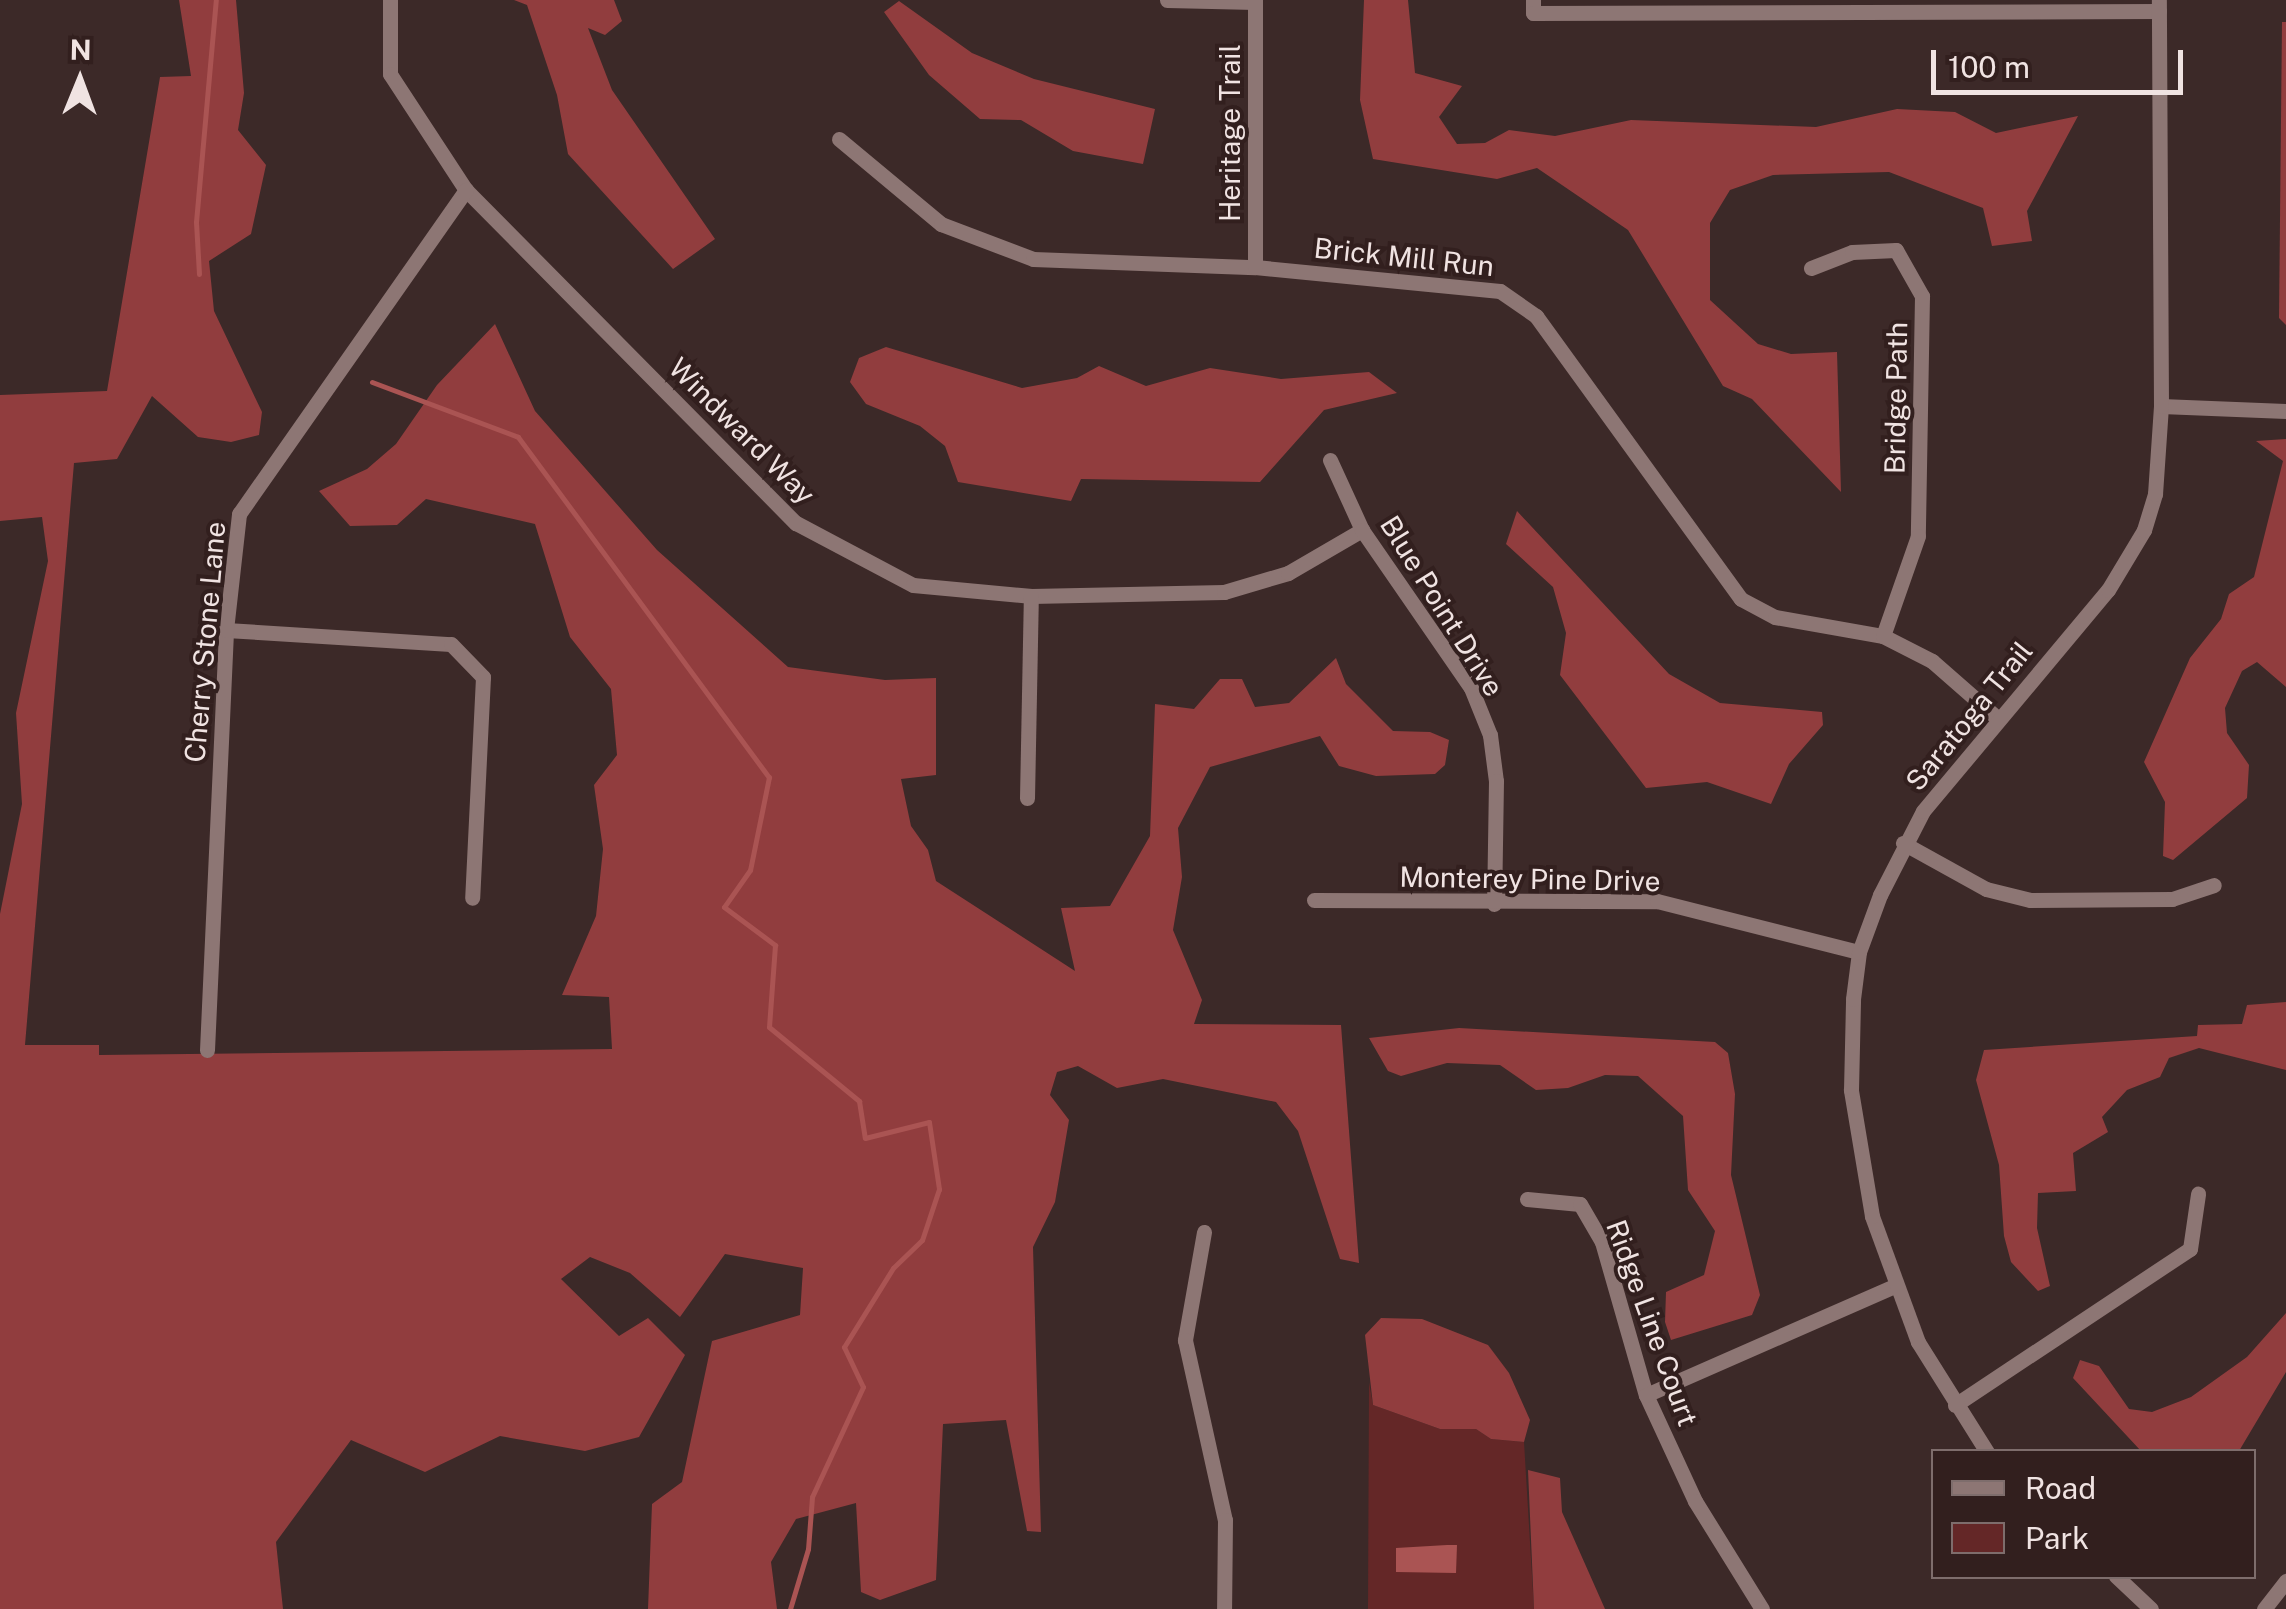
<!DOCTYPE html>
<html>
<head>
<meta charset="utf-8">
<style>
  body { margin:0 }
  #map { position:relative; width:2286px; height:1609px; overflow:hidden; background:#3c2928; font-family:"Public Sans",sans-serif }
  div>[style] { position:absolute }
  .green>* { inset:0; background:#642727 }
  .forest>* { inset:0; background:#913d3e }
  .water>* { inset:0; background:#aa5453 }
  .stream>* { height:5px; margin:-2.5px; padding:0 2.5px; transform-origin:2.5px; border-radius:2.5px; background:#aa5453 }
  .minor>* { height:15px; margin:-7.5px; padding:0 7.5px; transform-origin:7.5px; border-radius:7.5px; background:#8d7674 }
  span { translate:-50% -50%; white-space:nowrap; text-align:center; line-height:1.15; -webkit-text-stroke:8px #321f1e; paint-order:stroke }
  .street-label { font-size:28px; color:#f0e3e2 }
  .legend { position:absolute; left:1931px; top:1449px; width:325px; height:130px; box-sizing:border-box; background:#321f1e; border:2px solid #7e6d6c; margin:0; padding:12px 18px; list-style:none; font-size:30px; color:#f0e3e2 }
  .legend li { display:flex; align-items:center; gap:20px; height:50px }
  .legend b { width:50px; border:2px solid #7e6d6c }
  .north { position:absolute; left:30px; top:30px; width:100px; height:100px; -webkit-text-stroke:8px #321f1e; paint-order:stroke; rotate:1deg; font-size:28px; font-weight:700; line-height:40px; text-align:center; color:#f0e3e2 }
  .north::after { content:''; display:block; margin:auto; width:35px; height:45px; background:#f0e3e2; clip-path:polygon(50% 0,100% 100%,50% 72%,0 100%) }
  .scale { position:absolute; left:1931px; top:50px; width:252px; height:45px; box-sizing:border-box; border:5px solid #f0e3e2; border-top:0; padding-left:12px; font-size:30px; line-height:35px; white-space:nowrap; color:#f0e3e2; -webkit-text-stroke:8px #321f1e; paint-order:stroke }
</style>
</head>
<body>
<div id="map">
  <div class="green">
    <i style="clip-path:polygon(1369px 1382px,1373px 1405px,1440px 1429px,1476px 1429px,1491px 1439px,1524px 1442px,1534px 1609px,1368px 1609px)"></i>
  </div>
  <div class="forest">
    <i style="clip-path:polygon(179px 0,236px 0,244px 93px,238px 130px,266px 165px,251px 234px,209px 261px,214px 311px,262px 412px,259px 435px,231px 442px,198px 437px,152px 396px,117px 459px,74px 463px,25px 1045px,99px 1045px,99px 1055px,612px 1049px,609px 997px,562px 995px,596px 916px,603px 849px,594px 785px,617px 755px,611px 689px,570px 637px,535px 524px,426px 499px,397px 525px,350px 526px,319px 491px,367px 469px,396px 444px,437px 385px,495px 324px,535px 411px,657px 550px,788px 667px,885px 680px,936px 678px,936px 775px,901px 779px,911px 826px,928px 850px,936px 881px,1075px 971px,1061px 908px,1110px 906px,1150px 836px,1155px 704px,1194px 709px,1220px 679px,1242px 679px,1255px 707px,1289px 703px,1336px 658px,1346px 684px,1393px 731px,1430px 732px,1449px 740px,1445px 765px,1435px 774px,1376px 776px,1339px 766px,1320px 736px,1210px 767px,1178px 828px,1182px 877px,1173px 930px,1202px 1000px,1194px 1024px,1341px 1025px,1359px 1263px,1340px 1259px,1298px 1131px,1276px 1102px,1163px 1079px,1117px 1088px,1078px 1066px,1057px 1072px,1050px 1095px,1069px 1120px,1055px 1202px,1033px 1247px,1041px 1532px,1027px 1531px,1006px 1420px,943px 1424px,936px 1580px,880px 1600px,861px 1592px,856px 1503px,796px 1519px,771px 1562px,777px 1609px,648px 1609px,652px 1504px,682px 1482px,712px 1341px,800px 1315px,803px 1268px,725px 1254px,680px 1317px,630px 1273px,590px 1257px,561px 1279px,619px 1336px,648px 1318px,685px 1355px,639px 1437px,585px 1451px,500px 1436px,425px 1472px,351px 1440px,276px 1542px,283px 1609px,0 1609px,0 914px,22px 804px,16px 713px,48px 561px,42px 517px,0 521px,0 395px,107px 391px,160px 77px,191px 76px)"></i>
    <i style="clip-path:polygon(514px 0,614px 0,622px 21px,605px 35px,588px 28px,612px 90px,715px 239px,673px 269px,568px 154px,557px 95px,527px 5px)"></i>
    <i style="clip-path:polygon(1364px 0,1408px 0,1415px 73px,1462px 86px,1439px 117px,1457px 144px,1485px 143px,1509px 130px,1555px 136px,1631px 120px,1816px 127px,1897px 109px,1955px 112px,1996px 133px,2078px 116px,2027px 211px,2032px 241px,1992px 246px,1983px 208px,1889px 172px,1773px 175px,1730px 190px,1710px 223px,1710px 300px,1758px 344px,1791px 354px,1837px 352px,1841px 492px,1752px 399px,1723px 386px,1628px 230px,1537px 168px,1497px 179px,1373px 159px,1360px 100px)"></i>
    <i style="clip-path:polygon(899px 1px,972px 53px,1034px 79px,1155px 109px,1143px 164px,1073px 151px,1021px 120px,980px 119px,929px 75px,884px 12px)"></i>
    <i style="clip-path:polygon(2282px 22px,2286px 22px,2286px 325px,2279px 318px)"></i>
    <i style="clip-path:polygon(886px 347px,1022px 388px,1077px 378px,1099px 366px,1146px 386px,1210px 368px,1281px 379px,1369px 372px,1397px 393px,1324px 410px,1260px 482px,1081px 479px,1071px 501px,958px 482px,945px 446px,920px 426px,866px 404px,850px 382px,859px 358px)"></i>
    <i style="clip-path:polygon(2286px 439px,2286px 687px,2257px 662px,2242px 671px,2225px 708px,2227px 733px,2249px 765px,2247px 798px,2173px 860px,2163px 856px,2165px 802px,2144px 762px,2190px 658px,2221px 619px,2229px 594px,2254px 577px,2283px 461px,2256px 441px)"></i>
    <i style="clip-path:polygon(1517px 511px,1669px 674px,1720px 703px,1822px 712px,1823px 725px,1789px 764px,1771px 804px,1707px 782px,1646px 788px,1560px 675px,1566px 633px,1553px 587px,1506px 544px)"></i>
    <i style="clip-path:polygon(2286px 1002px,2286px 1070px,2199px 1048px,2169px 1058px,2160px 1077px,2127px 1090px,2102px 1117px,2108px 1132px,2073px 1153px,2076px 1191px,2038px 1193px,2037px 1228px,2050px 1286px,2038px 1291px,2011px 1262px,2004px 1236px,1999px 1165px,1976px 1080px,1984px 1050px,2197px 1036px,2198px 1025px,2242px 1024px,2247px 1005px)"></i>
    <i style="clip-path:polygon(1459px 1028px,1715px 1042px,1728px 1053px,1735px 1094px,1731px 1175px,1760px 1295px,1752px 1315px,1671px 1340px,1665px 1322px,1666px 1292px,1704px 1275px,1715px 1231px,1688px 1190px,1683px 1116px,1638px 1076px,1605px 1075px,1568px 1088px,1536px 1090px,1500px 1065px,1447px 1063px,1401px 1076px,1388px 1071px,1369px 1038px)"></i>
    <i style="clip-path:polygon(2286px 1313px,2286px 1372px,2239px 1451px,2141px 1451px,2073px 1378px,2080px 1360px,2099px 1366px,2129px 1409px,2152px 1412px,2191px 1397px,2247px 1357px)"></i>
    <i style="clip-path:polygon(1381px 1318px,1422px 1319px,1488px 1345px,1509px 1373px,1530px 1420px,1524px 1442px,1491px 1439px,1476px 1429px,1440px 1429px,1373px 1405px,1365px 1335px)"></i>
    <i style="clip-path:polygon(1528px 1470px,1560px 1478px,1562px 1512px,1605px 1609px,1534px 1609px)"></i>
  </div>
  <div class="water">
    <i style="clip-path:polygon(1447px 1545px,1457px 1545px,1456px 1573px,1396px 1572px,1396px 1548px)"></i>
  </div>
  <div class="stream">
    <i style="left:199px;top:274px;width:52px;rotate:-93.3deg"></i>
    <i style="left:196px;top:222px;width:223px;rotate:-84.9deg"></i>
    <i style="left:372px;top:382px;width:156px;rotate:20.6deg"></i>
    <i style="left:518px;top:437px;width:423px;rotate:53.6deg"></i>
    <i style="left:769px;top:777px;width:95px;rotate:101.5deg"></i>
    <i style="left:750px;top:870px;width:45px;rotate:125.1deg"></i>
    <i style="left:724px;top:907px;width:64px;rotate:36.7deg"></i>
    <i style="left:775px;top:945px;width:82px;rotate:94.2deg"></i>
    <i style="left:769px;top:1027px;width:117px;rotate:39.4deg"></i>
    <i style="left:859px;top:1101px;width:37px;rotate:81deg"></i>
    <i style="left:865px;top:1138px;width:66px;rotate:-14deg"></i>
    <i style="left:929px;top:1122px;width:68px;rotate:81.5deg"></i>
    <i style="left:939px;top:1189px;width:54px;rotate:108.4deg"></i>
    <i style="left:922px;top:1240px;width:40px;rotate:136deg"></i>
    <i style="left:893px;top:1268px;width:93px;rotate:121.8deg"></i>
    <i style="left:844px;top:1347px;width:44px;rotate:64.6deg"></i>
    <i style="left:863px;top:1387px;width:121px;rotate:114.9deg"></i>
    <i style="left:812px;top:1497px;width:52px;rotate:94.4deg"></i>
    <i style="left:808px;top:1549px;width:63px;rotate:106.7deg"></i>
  </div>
  <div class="minor">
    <i style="left:390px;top:0;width:74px;rotate:90deg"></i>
    <i style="left:390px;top:74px;width:139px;rotate:56.8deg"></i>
    <i style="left:466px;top:190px;width:469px;rotate:45.3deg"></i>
    <i style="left:796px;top:523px;width:132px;rotate:27.9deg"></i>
    <i style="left:913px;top:585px;width:119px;rotate:5.3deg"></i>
    <i style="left:1031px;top:596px;width:193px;rotate:-1.2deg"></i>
    <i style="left:1224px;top:592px;width:67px;rotate:-16.5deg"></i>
    <i style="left:1288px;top:573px;width:86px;rotate:-30.2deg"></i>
    <i style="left:1167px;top:0;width:88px;rotate:1.3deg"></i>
    <i style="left:1533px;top:0;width:13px;rotate:90deg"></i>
    <i style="left:1533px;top:13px;width:626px;rotate:-0.18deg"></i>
    <i style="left:839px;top:139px;width:133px;rotate:39.8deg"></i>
    <i style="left:941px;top:224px;width:98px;rotate:20.8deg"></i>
    <i style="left:1033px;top:259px;width:222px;rotate:2.1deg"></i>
    <i style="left:1255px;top:267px;width:246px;rotate:5.6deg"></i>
    <i style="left:1500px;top:291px;width:44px;rotate:34.8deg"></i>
    <i style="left:1536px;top:316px;width:349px;rotate:54.1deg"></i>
    <i style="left:1741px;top:599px;width:38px;rotate:28deg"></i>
    <i style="left:1775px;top:617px;width:110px;rotate:10deg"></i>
    <i style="left:1883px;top:636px;width:55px;rotate:27deg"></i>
    <i style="left:1932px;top:661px;width:85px;rotate:41.2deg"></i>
    <i style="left:1255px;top:267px;width:267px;rotate:-90deg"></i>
    <i style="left:1811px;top:268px;width:44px;rotate:-21.3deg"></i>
    <i style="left:1852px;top:252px;width:44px;rotate:-2.6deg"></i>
    <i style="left:1896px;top:250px;width:53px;rotate:60.5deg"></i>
    <i style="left:1922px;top:296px;width:240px;rotate:91deg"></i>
    <i style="left:1918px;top:536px;width:106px;rotate:109.3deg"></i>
    <i style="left:2161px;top:406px;width:125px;rotate:2.3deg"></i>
    <i style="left:1330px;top:460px;width:77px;rotate:65.4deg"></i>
    <i style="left:1362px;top:530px;width:192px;rotate:55.4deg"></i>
    <i style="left:1471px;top:688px;width:51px;rotate:68deg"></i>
    <i style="left:1490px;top:735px;width:46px;rotate:82.6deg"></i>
    <i style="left:1496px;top:781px;width:123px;rotate:90.9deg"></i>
    <i style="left:226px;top:630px;width:225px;rotate:3.6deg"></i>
    <i style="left:451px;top:644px;width:46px;rotate:45.9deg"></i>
    <i style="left:483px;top:677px;width:221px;rotate:92.8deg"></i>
    <i style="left:1027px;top:798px;width:202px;rotate:-88.9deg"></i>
    <i style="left:1903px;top:843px;width:95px;rotate:29deg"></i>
    <i style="left:1986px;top:889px;width:45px;rotate:14deg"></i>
    <i style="left:2030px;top:900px;width:142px;rotate:-0.4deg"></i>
    <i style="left:2172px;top:899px;width:44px;rotate:-18.4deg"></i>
    <i style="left:1314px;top:900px;width:343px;rotate:0.2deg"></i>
    <i style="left:1657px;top:901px;width:208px;rotate:14.2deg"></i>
    <i style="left:207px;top:1050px;width:420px;rotate:-87.4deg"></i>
    <i style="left:226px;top:630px;width:117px;rotate:-83.6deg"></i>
    <i style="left:239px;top:514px;width:396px;rotate:-55deg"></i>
    <i style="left:1527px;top:1199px;width:53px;rotate:5.4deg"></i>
    <i style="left:1580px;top:1204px;width:44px;rotate:59.9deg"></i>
    <i style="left:1602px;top:1242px;width:159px;rotate:74deg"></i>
    <i style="left:1646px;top:1395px;width:117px;rotate:65.2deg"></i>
    <i style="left:1695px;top:1501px;width:127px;rotate:58.2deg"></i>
    <i style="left:1204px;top:1232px;width:110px;rotate:100deg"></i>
    <i style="left:1185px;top:1340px;width:184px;rotate:77.5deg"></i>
    <i style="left:1225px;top:1520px;width:89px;rotate:90.6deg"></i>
    <i style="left:1646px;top:1395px;width:271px;rotate:-23.7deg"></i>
    <i style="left:1955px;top:1405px;width:282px;rotate:-33.6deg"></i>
    <i style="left:2190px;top:1249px;width:56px;rotate:-81.7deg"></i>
    <i style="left:1987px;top:1452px;width:130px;rotate:-122.1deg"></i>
    <i style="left:1918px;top:1342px;width:134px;rotate:-110.1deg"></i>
    <i style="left:1872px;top:1216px;width:128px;rotate:-99.5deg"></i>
    <i style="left:1851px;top:1090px;width:91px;rotate:-88.7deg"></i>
    <i style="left:1853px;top:999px;width:47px;rotate:-82.7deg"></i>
    <i style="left:1859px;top:952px;width:61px;rotate:-69.8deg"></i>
    <i style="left:1880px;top:895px;width:94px;rotate:-62.9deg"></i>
    <i style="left:1923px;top:811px;width:288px;rotate:-50.1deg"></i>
    <i style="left:2108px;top:590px;width:70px;rotate:-59deg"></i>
    <i style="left:2144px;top:530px;width:38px;rotate:-73deg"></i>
    <i style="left:2155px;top:494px;width:88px;rotate:-86.1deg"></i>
    <i style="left:2161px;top:406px;width:406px;rotate:-90.3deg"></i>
    <i style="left:2116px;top:1576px;width:48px;rotate:43.3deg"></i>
    <i style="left:2264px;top:1609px;width:36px;rotate:-52deg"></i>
  </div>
  <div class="street-label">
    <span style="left:1230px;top:133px;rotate:-90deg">Heritage Trail</span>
    <span style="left:1404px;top:257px;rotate:6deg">Brick Mill Run</span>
    <span style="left:1896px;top:398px;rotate:-89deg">Bridge Path</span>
    <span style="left:742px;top:431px;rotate:45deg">Windward Way</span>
    <span style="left:1442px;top:606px;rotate:58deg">Blue Point Drive</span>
    <span style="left:205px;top:642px;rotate:-85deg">Cherry Stone Lane</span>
    <span style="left:1969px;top:716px;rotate:-51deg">Saratoga Trail</span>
    <span style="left:1530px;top:879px;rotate:1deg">Monterey Pine Drive</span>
    <span style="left:1652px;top:1323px;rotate:70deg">Ridge Line Court</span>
  </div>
  <ul class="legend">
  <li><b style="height:12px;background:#8d7674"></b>Road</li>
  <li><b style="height:28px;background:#642727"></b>Park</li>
  </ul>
  <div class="north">N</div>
  <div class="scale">100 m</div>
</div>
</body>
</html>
